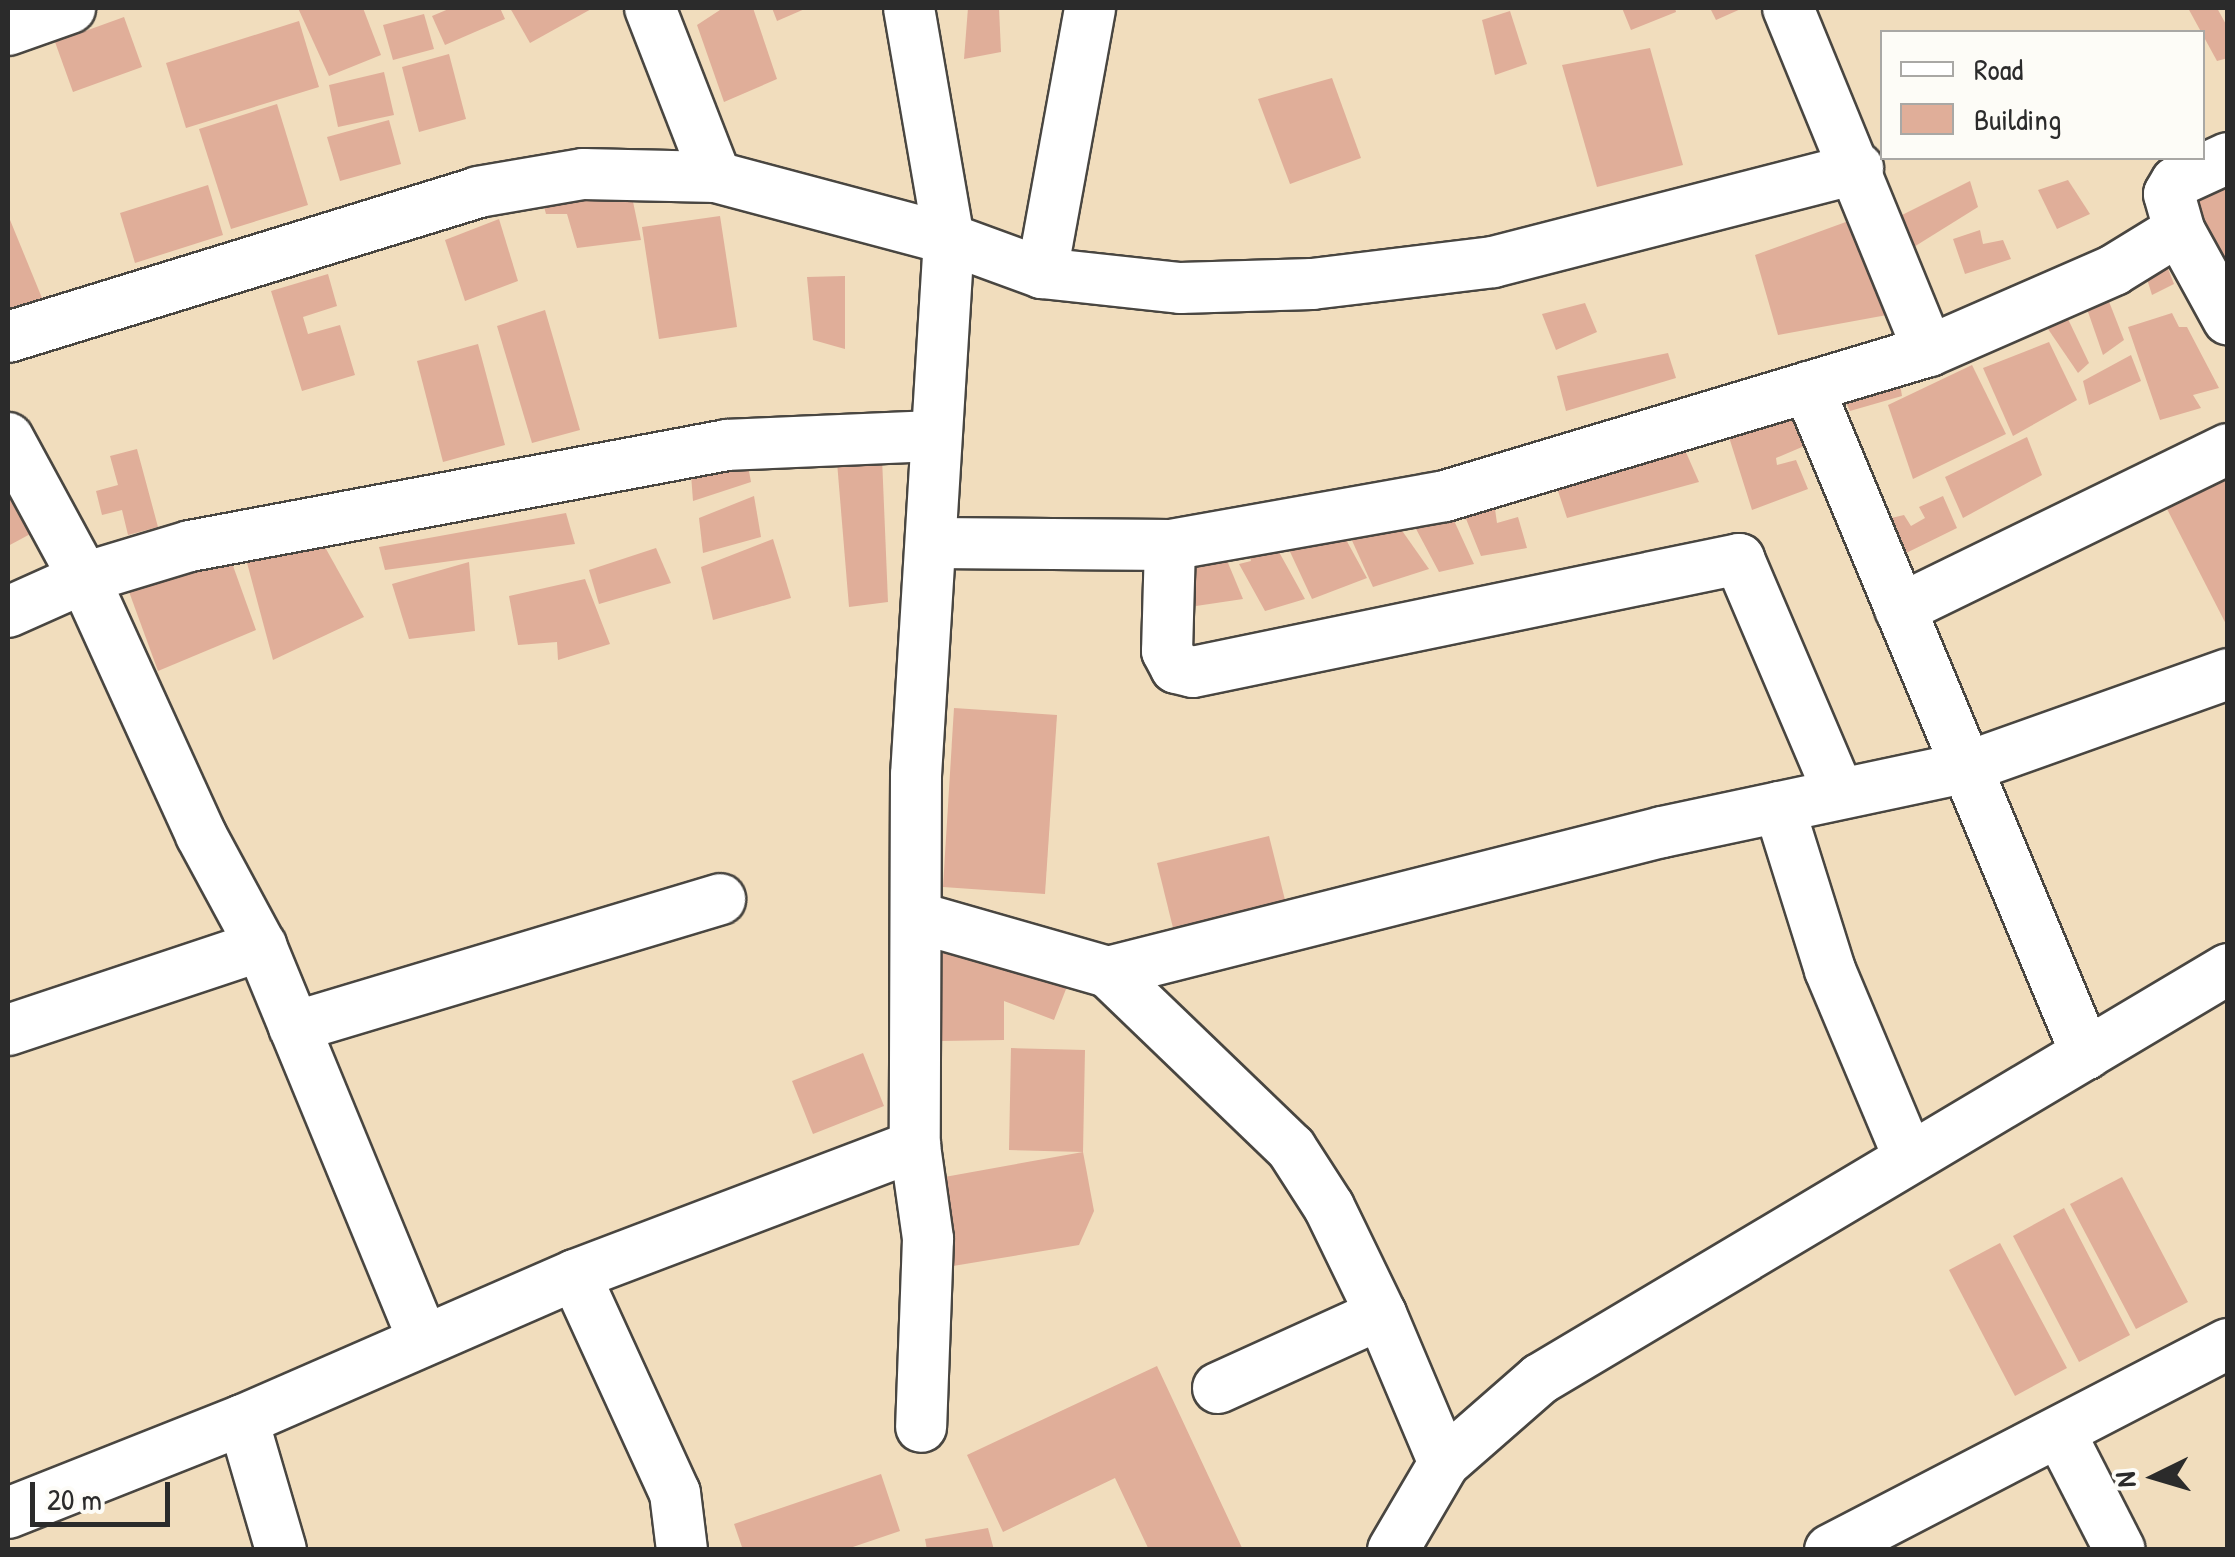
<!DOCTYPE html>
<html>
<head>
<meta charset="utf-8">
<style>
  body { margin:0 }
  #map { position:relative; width:2235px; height:1557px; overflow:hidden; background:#f1ddbd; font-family:"Patrick Hand",sans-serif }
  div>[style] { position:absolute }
  .building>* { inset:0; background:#e0ae99 }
  .roads { filter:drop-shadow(2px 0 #494641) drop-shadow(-2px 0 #494641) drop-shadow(0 2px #494641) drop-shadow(0 -2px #494641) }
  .minor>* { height:50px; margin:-25px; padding:0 25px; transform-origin:25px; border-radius:25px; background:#fff }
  span { translate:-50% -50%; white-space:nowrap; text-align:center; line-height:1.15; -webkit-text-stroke:9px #fdfcf7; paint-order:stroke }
  .frame { position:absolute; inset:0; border:10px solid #2b2b2b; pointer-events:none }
  .legend { position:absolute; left:1880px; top:30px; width:325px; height:130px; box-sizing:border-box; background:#fdfcf7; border:2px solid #a9a8a5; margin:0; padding:12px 18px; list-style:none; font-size:30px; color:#2b2b2b }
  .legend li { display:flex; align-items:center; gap:20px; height:50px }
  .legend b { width:50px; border:2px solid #a9a8a5 }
  .north { position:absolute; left:2105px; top:1427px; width:100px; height:100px; -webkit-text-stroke:8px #fdfcf7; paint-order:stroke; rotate:265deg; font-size:28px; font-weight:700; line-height:40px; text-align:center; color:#2b2b2b }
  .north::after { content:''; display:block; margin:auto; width:35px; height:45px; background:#2b2b2b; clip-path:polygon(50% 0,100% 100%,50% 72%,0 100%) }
  .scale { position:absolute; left:30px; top:1482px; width:140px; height:45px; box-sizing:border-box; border:5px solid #2b2b2b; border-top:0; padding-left:12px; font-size:30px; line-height:35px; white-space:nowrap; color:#2b2b2b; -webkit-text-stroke:8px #fdfcf7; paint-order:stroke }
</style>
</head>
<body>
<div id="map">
  <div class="building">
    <i style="clip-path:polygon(298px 8px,363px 8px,381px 55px,329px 76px)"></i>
    <i style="clip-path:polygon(451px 8px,500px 8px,505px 19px,445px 45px,432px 16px)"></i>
    <i style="clip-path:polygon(510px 8px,593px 8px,530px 43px)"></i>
    <i style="clip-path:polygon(723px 8px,753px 8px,777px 79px,724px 102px,697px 25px)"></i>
    <i style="clip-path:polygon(772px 8px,807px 8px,777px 21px)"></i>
    <i style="clip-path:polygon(968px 8px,999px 8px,1001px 52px,964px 59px)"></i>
    <i style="clip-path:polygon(1622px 8px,1675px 8px,1676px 12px,1631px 30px)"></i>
    <i style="clip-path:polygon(1710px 8px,1743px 8px,1716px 20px)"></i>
    <i style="clip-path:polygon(2188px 8px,2217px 8px,2228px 28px,2228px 58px,2217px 61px)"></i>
    <i style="clip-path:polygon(1510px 11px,1527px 64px,1495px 75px,1482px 20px)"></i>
    <i style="clip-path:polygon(424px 14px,434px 49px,393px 60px,383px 25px)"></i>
    <i style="clip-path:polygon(124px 17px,142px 67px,73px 92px,55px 42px)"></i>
    <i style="clip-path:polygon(299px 21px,319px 87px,186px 128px,166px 63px)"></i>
    <i style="clip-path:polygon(1650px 48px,1683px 165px,1597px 187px,1562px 65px)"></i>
    <i style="clip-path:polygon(449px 54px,466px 119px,419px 132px,402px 67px)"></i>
    <i style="clip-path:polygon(384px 72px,394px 115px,338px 127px,329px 85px)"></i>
    <i style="clip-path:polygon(1332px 78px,1361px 158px,1290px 184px,1258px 99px)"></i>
    <i style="clip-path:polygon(277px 104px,308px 205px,231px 229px,199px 129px)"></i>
    <i style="clip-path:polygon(389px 120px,401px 164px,340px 181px,327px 137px)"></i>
    <i style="clip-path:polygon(626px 168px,641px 240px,577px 248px,567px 214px,546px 214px,536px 178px)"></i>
    <i style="clip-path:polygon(2228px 170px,2228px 282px,2183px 196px)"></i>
    <i style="clip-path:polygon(2068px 180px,2090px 214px,2057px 229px,2038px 190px)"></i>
    <i style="clip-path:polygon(1970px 181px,1978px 207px,1909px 250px,1898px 217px)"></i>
    <i style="clip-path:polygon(208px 185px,223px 235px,135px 263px,120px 213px)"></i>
    <i style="clip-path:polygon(8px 215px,42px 298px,8px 313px)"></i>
    <i style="clip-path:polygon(720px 216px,737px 327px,659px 339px,642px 227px)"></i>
    <i style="clip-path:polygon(499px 219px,518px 281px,465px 301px,445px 240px)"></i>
    <i style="clip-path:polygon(1854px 219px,1887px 315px,1778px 335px,1755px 255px)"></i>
    <i style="clip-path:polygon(1980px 230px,1983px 244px,2003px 240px,2011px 259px,1965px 274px,1953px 239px)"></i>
    <i style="clip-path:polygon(2160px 248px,2174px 284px,2152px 295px,2141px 260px)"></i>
    <i style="clip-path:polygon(328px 274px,337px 306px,303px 317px,308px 334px,340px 325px,355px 375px,302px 391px,271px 291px)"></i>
    <i style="clip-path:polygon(845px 276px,845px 349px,813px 340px,807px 277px)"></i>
    <i style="clip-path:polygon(2108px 299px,2124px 340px,2103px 355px,2087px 309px)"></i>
    <i style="clip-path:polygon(1585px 303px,1597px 332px,1556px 350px,1542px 314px)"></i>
    <i style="clip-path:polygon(545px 310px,580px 430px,532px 443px,497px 326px)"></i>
    <i style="clip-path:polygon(2172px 313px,2179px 327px,2187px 327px,2219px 388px,2193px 395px,2201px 408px,2160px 420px,2128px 327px)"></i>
    <i style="clip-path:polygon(2067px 317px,2089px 363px,2078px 373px,2048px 329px)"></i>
    <i style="clip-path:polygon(2049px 342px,2077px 400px,2013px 436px,1983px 368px)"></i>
    <i style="clip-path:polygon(478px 344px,505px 445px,443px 462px,417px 361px)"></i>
    <i style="clip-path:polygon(1668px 353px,1676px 378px,1566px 411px,1557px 376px)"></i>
    <i style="clip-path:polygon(2131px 355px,2141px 381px,2089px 405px,2083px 381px)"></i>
    <i style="clip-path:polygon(1972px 365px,2006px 434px,1913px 479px,1888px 405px)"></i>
    <i style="clip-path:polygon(1898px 372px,1902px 396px,1850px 411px,1841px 392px)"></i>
    <i style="clip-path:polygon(1797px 410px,1809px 444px,1776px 458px,1777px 465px,1796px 460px,1808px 489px,1752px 510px,1728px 434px)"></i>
    <i style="clip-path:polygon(1678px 434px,1699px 482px,1567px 518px,1551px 470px)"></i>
    <i style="clip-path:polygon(2027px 437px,2042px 475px,1963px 518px,1945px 477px)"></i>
    <i style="clip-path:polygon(137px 449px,158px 527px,128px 535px,122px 510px,102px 515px,96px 491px,118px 485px,110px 456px)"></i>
    <i style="clip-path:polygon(745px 450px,751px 482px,693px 501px,690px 461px)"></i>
    <i style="clip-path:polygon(882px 458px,888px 602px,849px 607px,837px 462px)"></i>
    <i style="clip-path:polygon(2228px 475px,2228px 628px,2166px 507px)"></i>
    <i style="clip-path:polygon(8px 480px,34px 532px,8px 546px)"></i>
    <i style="clip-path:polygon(754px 496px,761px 537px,703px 553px,699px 518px)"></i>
    <i style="clip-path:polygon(1943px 496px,1957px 528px,1896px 558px,1883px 520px,1904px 515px,1911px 526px,1925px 518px,1919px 507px)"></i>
    <i style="clip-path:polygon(1445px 501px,1474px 564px,1439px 572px,1407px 512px)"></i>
    <i style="clip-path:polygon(1494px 502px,1497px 523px,1518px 517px,1527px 548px,1481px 556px,1460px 504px)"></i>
    <i style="clip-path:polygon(566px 513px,575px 544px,385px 570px,379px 547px)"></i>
    <i style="clip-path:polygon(1391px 515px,1429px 569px,1373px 587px,1345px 525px)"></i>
    <i style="clip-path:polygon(1338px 525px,1367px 578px,1312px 599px,1285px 541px)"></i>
    <i style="clip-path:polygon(316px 531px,364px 617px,273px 660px,246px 559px)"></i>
    <i style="clip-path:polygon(1269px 534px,1305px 599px,1265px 611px,1239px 564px,1251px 561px,1246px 539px)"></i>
    <i style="clip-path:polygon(773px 539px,791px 598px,713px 620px,701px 567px)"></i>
    <i style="clip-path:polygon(1221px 546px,1243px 599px,1196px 606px,1181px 555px)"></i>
    <i style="clip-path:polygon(656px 548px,671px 583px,599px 604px,589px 570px)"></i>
    <i style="clip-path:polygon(227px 549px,256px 630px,158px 671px,128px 589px)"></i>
    <i style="clip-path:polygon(469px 562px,475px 631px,409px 639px,392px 584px)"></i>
    <i style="clip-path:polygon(585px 579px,610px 644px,558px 660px,557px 642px,518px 645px,509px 596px)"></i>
    <i style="clip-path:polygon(954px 708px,1057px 715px,1045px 894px,943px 887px)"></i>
    <i style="clip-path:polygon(1269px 836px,1287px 908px,1175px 936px,1157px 863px)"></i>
    <i style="clip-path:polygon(940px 933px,1068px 984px,1054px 1020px,1004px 1001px,1004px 1040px,941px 1041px)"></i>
    <i style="clip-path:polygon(1011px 1048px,1085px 1050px,1083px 1152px,1009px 1150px)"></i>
    <i style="clip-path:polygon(863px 1053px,884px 1106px,813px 1134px,792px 1081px)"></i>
    <i style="clip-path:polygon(1083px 1152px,1094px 1211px,1079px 1245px,953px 1266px,939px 1178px)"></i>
    <i style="clip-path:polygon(2122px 1177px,2188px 1302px,2136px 1329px,2070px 1204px)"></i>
    <i style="clip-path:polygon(2064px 1208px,2130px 1335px,2079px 1362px,2013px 1236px)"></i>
    <i style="clip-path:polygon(2000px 1243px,2067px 1368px,2015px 1396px,1949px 1270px)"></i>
    <i style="clip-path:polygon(1157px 1366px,1243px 1550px,1149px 1550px,1115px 1478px,1003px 1532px,967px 1455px)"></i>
    <i style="clip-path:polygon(881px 1474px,900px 1531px,844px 1550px,743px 1550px,734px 1524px)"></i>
    <i style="clip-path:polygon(988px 1528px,994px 1550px,927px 1550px,925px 1539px)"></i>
  </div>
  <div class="roads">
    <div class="minor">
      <i style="left:650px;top:8px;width:181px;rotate:68.7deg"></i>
      <i style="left:909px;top:8px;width:234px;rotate:80.2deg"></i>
      <i style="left:949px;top:239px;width:537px;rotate:93.52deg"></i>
      <i style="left:916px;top:775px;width:371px;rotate:90.2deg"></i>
      <i style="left:915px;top:1146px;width:94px;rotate:82deg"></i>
      <i style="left:928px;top:1239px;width:188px;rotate:92.1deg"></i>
      <i style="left:1788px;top:8px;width:371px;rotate:67.7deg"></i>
      <i style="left:8px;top:30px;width:66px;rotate:-19.5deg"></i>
      <i style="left:2228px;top:158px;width:57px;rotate:155.2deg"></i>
      <i style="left:2176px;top:182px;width:14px;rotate:120deg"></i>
      <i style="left:2169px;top:194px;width:37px;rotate:74deg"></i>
      <i style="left:2179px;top:230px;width:102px;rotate:61.2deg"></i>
      <i style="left:1042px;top:273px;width:269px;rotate:-79.7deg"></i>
      <i style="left:8px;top:337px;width:492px;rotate:-17.1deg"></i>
      <i style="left:478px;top:192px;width:107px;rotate:-9.7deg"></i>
      <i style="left:583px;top:174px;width:133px;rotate:1.3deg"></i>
      <i style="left:716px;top:177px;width:241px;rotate:14.9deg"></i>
      <i style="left:949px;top:239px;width:99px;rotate:20.1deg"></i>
      <i style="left:1042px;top:273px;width:139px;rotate:6.2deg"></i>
      <i style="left:1180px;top:288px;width:132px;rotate:-1.7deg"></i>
      <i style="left:1312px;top:284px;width:182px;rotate:-6.9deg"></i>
      <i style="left:1493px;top:262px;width:377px;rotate:-14.4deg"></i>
      <i style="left:1808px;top:387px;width:723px;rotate:67.37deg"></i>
      <i style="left:8px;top:438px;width:159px;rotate:61.5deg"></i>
      <i style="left:84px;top:578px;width:282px;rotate:65.5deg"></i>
      <i style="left:201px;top:835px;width:126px;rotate:61.6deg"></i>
      <i style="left:261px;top:946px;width:426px;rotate:67.6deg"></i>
      <i style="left:935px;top:543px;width:235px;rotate:0.5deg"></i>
      <i style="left:1170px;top:545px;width:279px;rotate:-10.1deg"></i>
      <i style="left:1445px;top:496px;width:505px;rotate:-16.68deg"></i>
      <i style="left:1929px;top:351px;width:202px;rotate:-23.6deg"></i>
      <i style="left:2114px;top:270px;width:76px;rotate:-31.6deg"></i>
      <i style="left:1170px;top:545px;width:106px;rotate:91.6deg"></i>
      <i style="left:1167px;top:651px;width:19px;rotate:62deg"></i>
      <i style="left:1176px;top:668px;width:17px;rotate:13deg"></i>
      <i style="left:1193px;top:672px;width:558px;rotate:-11.69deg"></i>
      <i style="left:1739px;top:559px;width:255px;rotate:66.9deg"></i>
      <i style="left:1900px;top:609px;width:365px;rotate:-26deg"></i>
      <i style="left:8px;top:612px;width:83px;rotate:-24.1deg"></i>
      <i style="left:84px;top:578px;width:111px;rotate:-16.8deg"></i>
      <i style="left:190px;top:546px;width:546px;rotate:-10.65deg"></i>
      <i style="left:727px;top:445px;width:205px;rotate:-2.5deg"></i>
      <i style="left:1779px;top:807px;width:171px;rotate:72.6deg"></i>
      <i style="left:1830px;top:970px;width:204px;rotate:67.2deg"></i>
      <i style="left:916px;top:917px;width:200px;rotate:16deg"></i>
      <i style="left:1108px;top:972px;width:571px;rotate:-14.18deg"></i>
      <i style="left:1662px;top:832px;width:312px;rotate:-12deg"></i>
      <i style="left:1967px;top:767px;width:277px;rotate:-19.6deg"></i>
      <i style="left:1108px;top:972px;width:254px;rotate:43.9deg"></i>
      <i style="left:1291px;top:1148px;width:70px;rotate:57.2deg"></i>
      <i style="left:1329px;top:1207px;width:119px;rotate:64.1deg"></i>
      <i style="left:1381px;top:1314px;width:162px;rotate:67.1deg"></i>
      <i style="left:294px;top:1027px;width:445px;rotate:-16.7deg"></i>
      <i style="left:8px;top:1030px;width:267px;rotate:-18.4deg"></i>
      <i style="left:575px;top:1275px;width:240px;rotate:65.4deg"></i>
      <i style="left:675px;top:1493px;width:57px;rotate:83deg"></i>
      <i style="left:1218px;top:1388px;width:179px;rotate:-24.4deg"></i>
      <i style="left:243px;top:1420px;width:135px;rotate:73.7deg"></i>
      <i style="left:2060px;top:1433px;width:131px;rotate:62.9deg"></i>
      <i style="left:8px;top:1513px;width:253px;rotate:-21.6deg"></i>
      <i style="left:243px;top:1420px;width:362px;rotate:-23.6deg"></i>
      <i style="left:575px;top:1275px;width:364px;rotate:-20.8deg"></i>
      <i style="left:1393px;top:1550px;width:101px;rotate:-59.6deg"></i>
      <i style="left:1444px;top:1463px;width:128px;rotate:-41.2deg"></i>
      <i style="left:1540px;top:1379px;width:801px;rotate:-30.79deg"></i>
      <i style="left:1830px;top:1550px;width:448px;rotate:-27.4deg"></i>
    </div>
  </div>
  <div class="frame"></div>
  <ul class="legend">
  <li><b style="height:12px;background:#fff"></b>Road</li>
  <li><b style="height:28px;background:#e0ae99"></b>Building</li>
  </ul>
  <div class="north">N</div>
  <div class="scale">20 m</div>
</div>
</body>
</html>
